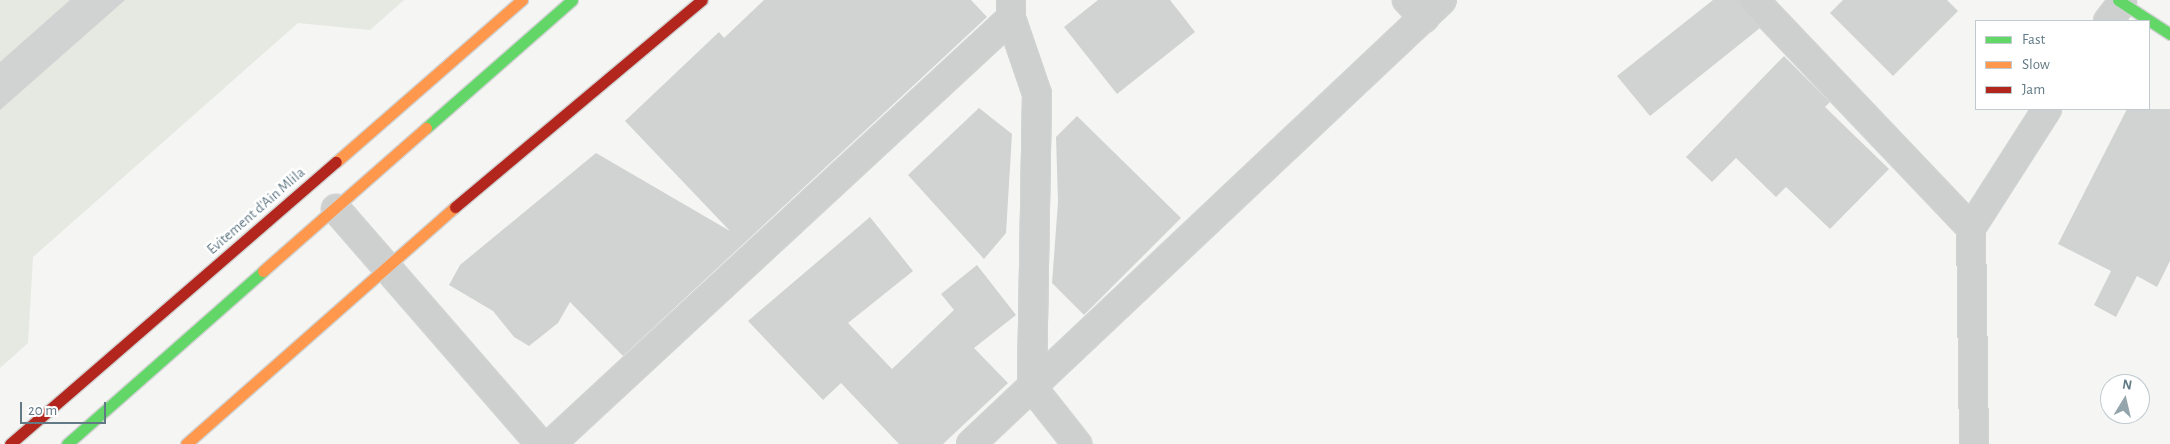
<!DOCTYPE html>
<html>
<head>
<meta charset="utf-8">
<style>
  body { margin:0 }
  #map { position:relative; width:2170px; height:444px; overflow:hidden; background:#f5f5f3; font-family:"Alegreya Sans",sans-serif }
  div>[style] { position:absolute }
  .green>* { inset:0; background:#e5e9e1 }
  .building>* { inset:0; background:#d1d2d2 }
  .roads { filter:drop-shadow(1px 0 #d1d3d3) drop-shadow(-1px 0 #d1d3d3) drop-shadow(0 1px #d1d3d3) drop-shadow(0 -1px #d1d3d3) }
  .street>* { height:28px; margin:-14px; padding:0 14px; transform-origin:14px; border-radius:14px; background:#ced0d0 }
  .fast>* { height:11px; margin:-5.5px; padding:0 5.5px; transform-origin:5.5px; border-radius:5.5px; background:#63d668 }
  .slow>* { height:11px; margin:-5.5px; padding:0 5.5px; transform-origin:5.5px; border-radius:5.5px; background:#ff974d }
  .jam>* { height:11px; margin:-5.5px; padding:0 5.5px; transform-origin:5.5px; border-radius:5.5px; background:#b3261e }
  span { translate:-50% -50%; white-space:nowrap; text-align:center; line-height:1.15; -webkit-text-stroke:5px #fff; paint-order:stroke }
  .street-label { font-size:15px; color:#627a86 }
  .legend { position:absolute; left:1975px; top:20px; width:175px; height:90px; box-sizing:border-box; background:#fff; border:1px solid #c0cacf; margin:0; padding:6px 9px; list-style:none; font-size:15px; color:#627a86 }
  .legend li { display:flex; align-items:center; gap:10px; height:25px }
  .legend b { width:25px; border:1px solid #c0cacf }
  .north { position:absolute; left:2100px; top:374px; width:50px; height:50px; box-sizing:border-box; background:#fff; border:1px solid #c0cacf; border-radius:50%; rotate:9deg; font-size:14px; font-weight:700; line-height:20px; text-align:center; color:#627a86 }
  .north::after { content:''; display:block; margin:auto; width:18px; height:22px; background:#95a5ac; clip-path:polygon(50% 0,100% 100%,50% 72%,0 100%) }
  .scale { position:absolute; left:20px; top:402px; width:86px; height:22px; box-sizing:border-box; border:2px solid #627a86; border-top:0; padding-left:6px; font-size:15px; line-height:18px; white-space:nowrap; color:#627a86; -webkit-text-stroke:4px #fff; paint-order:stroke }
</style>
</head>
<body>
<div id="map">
  <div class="green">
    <i style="clip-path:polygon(0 0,404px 0,370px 30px,298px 23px,33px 257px,28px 343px,0 368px)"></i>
  </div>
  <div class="building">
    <i style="clip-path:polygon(70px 0,125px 0,0 110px,0 62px)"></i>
    <i style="clip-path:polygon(764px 0,971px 0,987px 17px,623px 356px,570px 302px,558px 323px,529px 346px,514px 337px,493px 311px,449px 285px,460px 265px,596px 153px,730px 231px,625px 121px,719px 32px,724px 38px)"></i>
    <i style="clip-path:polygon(1098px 0,1170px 0,1195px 32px,1117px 94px,1064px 27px)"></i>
    <i style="clip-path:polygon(1713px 0,1739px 0,1760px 28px,1650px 116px,1617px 76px)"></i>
    <i style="clip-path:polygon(1843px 0,1947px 0,1958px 11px,1893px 76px,1830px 13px)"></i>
    <i style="clip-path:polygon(1784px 56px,1830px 102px,1825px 107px,1889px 169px,1830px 229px,1786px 187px,1776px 197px,1736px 158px,1712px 182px,1686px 157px)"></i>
    <i style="clip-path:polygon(979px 108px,1012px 134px,1006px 233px,984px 259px,908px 175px)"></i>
    <i style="clip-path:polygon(2127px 109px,2170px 109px,2170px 261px,2157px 287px,2137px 276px,2116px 317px,2094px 305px,2111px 271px,2058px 244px)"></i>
    <i style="clip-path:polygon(1077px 116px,1181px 218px,1084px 315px,1052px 283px,1058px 202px,1056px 137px)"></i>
    <i style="clip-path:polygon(870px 217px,913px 271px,848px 323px,892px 369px,954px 310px,941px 294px,977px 265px,1016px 315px,974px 348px,1008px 383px,943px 444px,899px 444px,841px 383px,823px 400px,748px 321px)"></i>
  </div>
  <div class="roads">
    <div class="street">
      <i style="left:1407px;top:0;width:25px;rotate:47deg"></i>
      <i style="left:1754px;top:0;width:315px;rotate:46.4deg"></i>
      <i style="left:1971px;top:228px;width:141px;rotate:-57.4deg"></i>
      <i style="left:1011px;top:1px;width:17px;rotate:90deg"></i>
      <i style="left:1011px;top:18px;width:80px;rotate:71.1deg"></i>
      <i style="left:1037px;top:94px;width:293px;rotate:91deg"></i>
      <i style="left:1032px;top:387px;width:73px;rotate:51.7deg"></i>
      <i style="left:2108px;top:21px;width:23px;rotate:-52deg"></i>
      <i style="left:336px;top:209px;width:311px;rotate:49deg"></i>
      <i style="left:1971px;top:228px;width:216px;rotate:89.2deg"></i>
      <i style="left:551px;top:444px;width:627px;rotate:-42.8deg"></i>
      <i style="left:971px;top:444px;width:647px;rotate:-43.31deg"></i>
    </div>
    <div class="fast">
      <i style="left:2118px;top:0;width:62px;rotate:33.2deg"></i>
      <i style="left:426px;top:128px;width:194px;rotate:-41.2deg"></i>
      <i style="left:67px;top:444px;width:261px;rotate:-41.4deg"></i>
    </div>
    <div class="slow">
      <i style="left:336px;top:162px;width:247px;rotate:-41.1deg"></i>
      <i style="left:263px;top:271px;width:217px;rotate:-41.3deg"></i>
      <i style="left:186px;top:444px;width:359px;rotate:-41.4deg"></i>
    </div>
    <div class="jam">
      <i style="left:455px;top:207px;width:322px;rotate:-40deg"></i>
      <i style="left:10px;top:444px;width:431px;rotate:-40.9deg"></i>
    </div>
  </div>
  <div class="street-label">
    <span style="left:256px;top:211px;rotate:-41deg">Evitement d'Ain Mlila</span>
  </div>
  <ul class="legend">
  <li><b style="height:6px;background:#63d668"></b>Fast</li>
  <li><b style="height:6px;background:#ff974d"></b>Slow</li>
  <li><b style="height:6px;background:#b3261e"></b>Jam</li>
  </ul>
  <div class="north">N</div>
  <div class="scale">20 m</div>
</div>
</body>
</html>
